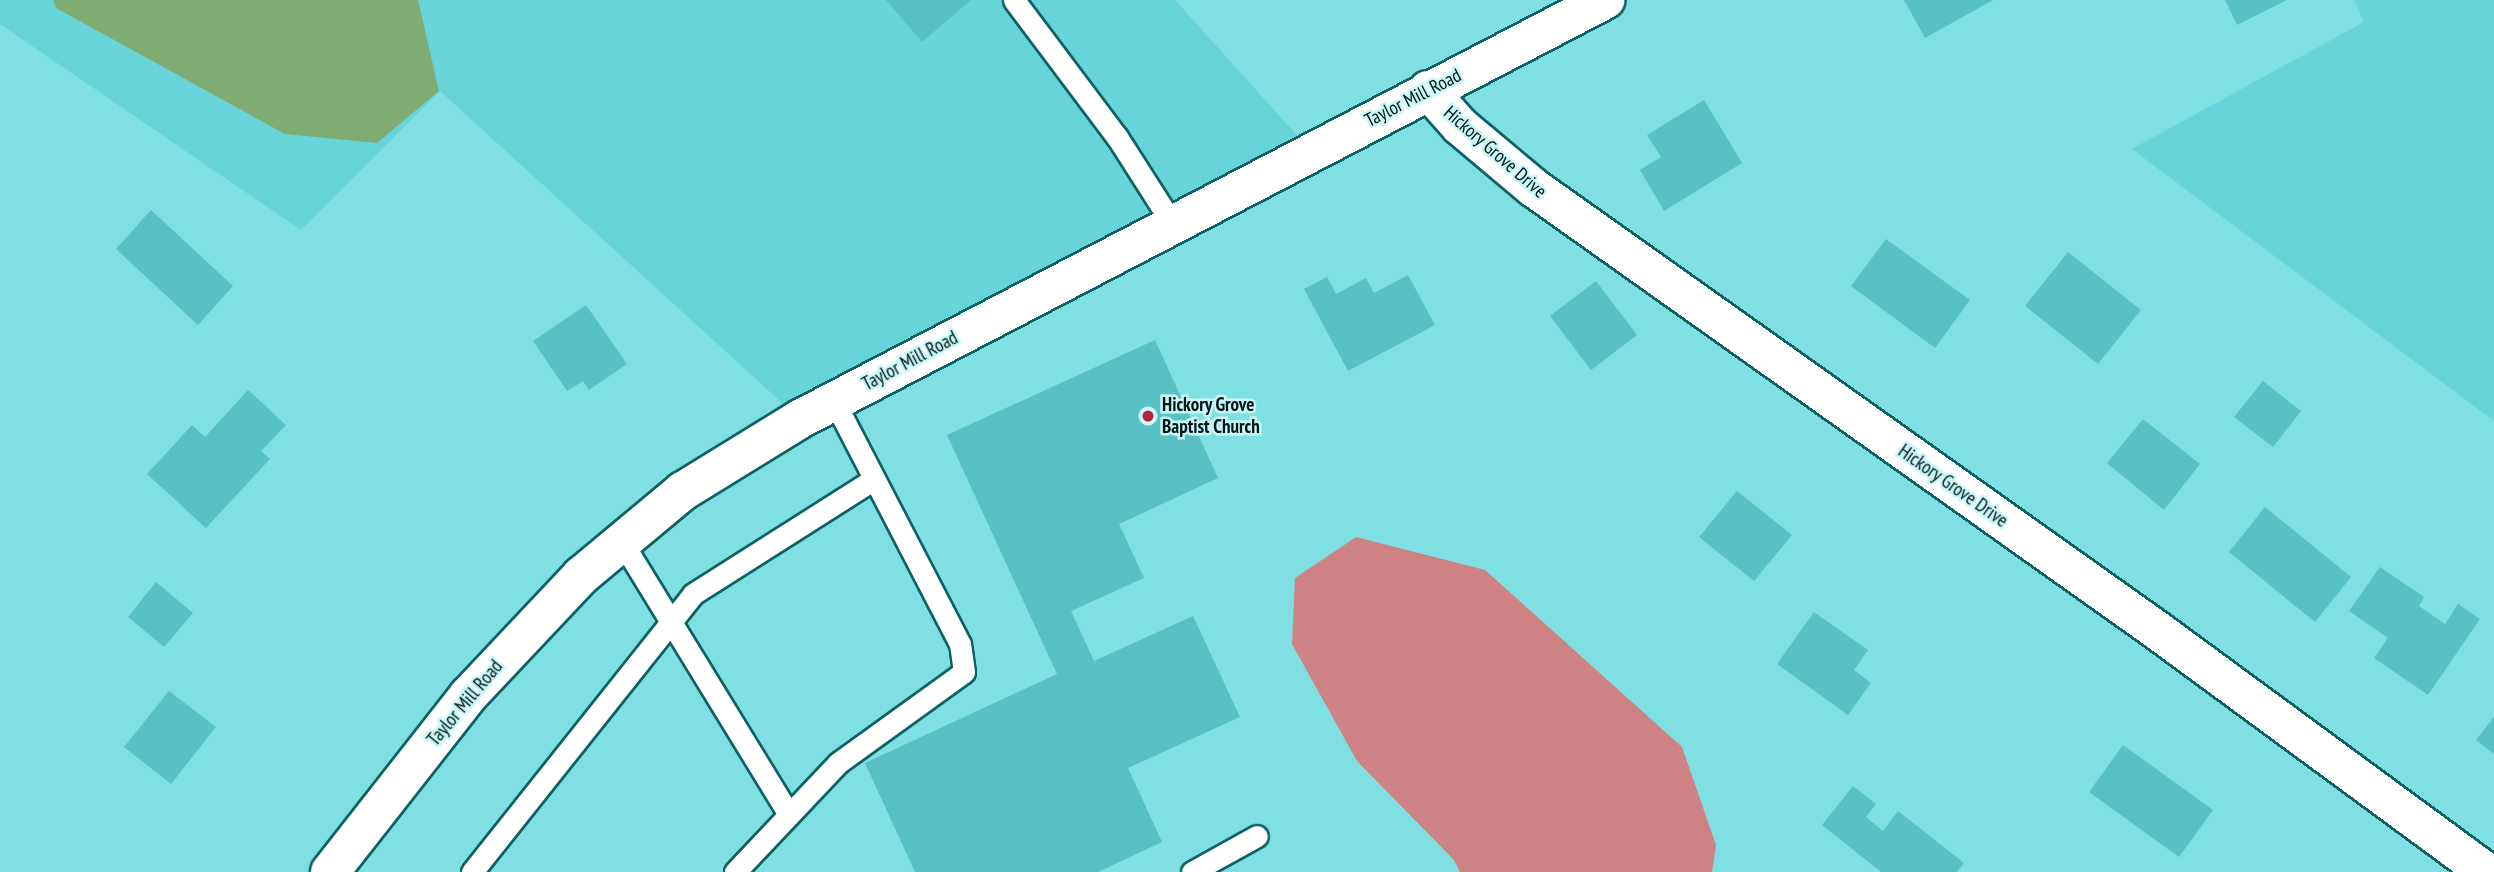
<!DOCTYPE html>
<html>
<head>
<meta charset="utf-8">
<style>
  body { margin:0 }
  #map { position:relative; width:2494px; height:872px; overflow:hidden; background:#7fdfe2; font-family:"PT Sans Narrow",sans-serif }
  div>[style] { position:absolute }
  .built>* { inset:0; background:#66d4d8 }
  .forest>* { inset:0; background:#cf8283 }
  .water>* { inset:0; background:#7fac72 }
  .building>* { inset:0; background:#59c1c5 }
  .roads { filter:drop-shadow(2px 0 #0e6265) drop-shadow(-2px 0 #0e6265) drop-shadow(0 2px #0e6265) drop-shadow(0 -2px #0e6265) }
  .service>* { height:21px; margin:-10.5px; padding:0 10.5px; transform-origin:10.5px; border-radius:10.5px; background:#fff }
  .minor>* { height:38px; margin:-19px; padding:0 19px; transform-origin:19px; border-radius:19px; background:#fff }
  .secondary>* { height:38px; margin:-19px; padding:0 19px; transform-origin:19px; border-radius:19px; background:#fff }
  .dots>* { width:19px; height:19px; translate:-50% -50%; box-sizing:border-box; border:4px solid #caf7f8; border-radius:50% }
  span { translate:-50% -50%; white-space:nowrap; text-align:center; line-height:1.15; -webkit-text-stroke:5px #caf7f8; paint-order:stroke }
  .street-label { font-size:19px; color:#021516 }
  .poi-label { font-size:19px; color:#021516; font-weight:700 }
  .left { translate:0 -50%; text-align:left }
</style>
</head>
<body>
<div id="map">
  <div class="built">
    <i style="clip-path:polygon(0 0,1175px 0,1311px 151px,800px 419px,440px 91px,301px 230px,0 24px)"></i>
    <i style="clip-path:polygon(2354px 0,2494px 0,2494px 421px,2132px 149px,2364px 22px)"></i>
  </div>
  <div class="forest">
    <i style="clip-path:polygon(1356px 537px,1485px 570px,1682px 747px,1716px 845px,1712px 872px,1460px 872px,1454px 860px,1357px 761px,1292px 644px,1295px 578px)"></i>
  </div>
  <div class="water">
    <i style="clip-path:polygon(53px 0,418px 0,439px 91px,377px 143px,285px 134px,56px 8px)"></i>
  </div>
  <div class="building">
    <i style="clip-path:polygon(886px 0,971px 0,922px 42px)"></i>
    <i style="clip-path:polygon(1904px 0,1993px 0,1925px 38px)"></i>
    <i style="clip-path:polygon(2225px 0,2287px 0,2237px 25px)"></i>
    <i style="clip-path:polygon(1704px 100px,1742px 163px,1664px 211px,1640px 170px,1661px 157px,1647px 135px)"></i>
    <i style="clip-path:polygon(151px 210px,233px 286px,198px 325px,116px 249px)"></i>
    <i style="clip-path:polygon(1886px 239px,1970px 300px,1935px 348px,1851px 286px)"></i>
    <i style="clip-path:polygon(2068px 252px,2141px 310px,2098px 364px,2025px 306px)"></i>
    <i style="clip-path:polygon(1408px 275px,1435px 325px,1348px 371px,1304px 289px,1327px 277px,1336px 294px,1366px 278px,1374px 293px)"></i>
    <i style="clip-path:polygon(1596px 281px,1637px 335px,1591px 370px,1550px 316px)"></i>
    <i style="clip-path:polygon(586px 305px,627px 364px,589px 390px,583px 381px,567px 391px,533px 341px)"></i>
    <i style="clip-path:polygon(1155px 340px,1218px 478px,1119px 524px,1144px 578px,1071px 611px,1094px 661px,1193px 616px,1240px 717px,1128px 768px,1162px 842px,1098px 872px,915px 872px,865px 763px,1057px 674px,947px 435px)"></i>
    <i style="clip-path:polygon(2263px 381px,2301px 411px,2273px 447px,2234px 417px)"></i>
    <i style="clip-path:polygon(248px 390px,286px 425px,261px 451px,270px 459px,206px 528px,147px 474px,192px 425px,205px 437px)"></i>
    <i style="clip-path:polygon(2143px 419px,2200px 464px,2164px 510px,2107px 463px)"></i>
    <i style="clip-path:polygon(1737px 491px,1792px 535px,1754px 581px,1699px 537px)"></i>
    <i style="clip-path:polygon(2265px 507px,2351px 577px,2315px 622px,2229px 552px)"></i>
    <i style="clip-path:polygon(2380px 567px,2424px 597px,2419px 606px,2445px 624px,2458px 604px,2480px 619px,2428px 695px,2374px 658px,2388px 638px,2349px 611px)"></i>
    <i style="clip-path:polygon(156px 582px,193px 613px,164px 647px,128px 617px)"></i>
    <i style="clip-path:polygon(1814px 612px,1868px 650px,1854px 670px,1871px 683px,1848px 715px,1777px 664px)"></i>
    <i style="clip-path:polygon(169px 691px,216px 727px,171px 784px,124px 747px)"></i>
    <i style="clip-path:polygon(2494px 717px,2494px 754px,2476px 740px)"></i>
    <i style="clip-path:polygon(2123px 745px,2213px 810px,2179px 857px,2089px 792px)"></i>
    <i style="clip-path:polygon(1853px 786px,1876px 804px,1866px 817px,1883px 831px,1898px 811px,1964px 863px,1957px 872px,1881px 872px,1822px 825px)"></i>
  </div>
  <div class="roads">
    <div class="service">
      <i style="left:1014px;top:0;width:171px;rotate:53.1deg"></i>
      <i style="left:1117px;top:137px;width:102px;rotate:57.4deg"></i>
      <i style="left:622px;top:542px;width:320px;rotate:58.5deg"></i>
      <i style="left:472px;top:872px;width:355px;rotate:-51.5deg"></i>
      <i style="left:693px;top:594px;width:214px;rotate:-32.4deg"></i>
      <i style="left:735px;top:872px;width:150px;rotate:-46.6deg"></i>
      <i style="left:838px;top:763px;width:155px;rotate:-35.8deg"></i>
      <i style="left:964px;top:672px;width:28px;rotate:-98deg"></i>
      <i style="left:960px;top:644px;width:274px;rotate:-117.4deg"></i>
      <i style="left:1192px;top:872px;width:74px;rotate:-29deg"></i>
    </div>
    <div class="minor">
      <i style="left:1428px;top:90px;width:48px;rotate:48.4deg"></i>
      <i style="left:1460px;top:126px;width:97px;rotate:40deg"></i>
      <i style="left:1534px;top:188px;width:765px;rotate:35.37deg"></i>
      <i style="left:2158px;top:631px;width:407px;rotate:36.3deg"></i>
    </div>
    <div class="secondary">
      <i style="left:330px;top:872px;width:224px;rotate:-51.9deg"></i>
      <i style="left:468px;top:696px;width:165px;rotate:-46.7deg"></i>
      <i style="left:581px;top:576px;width:133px;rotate:-39.8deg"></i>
      <i style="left:683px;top:491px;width:137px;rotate:-31.6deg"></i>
      <i style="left:800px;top:419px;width:908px;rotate:-27.5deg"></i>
    </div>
  </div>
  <div class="dots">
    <i style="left:1148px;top:416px;background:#b7253c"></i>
  </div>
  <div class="street-label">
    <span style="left:1413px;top:98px;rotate:-27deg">Taylor Mill Road</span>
    <span style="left:1495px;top:152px;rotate:41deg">Hickory Grove Drive</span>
    <span style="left:910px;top:361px;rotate:-28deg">Taylor Mill Road</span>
    <span style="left:1953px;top:486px;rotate:35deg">Hickory Grove Drive</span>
    <span style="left:465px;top:703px;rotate:-50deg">Taylor Mill Road</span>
  </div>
  <div class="poi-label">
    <span class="left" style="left:1162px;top:416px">Hickory Grove<br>Baptist Church</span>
  </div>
</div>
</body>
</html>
